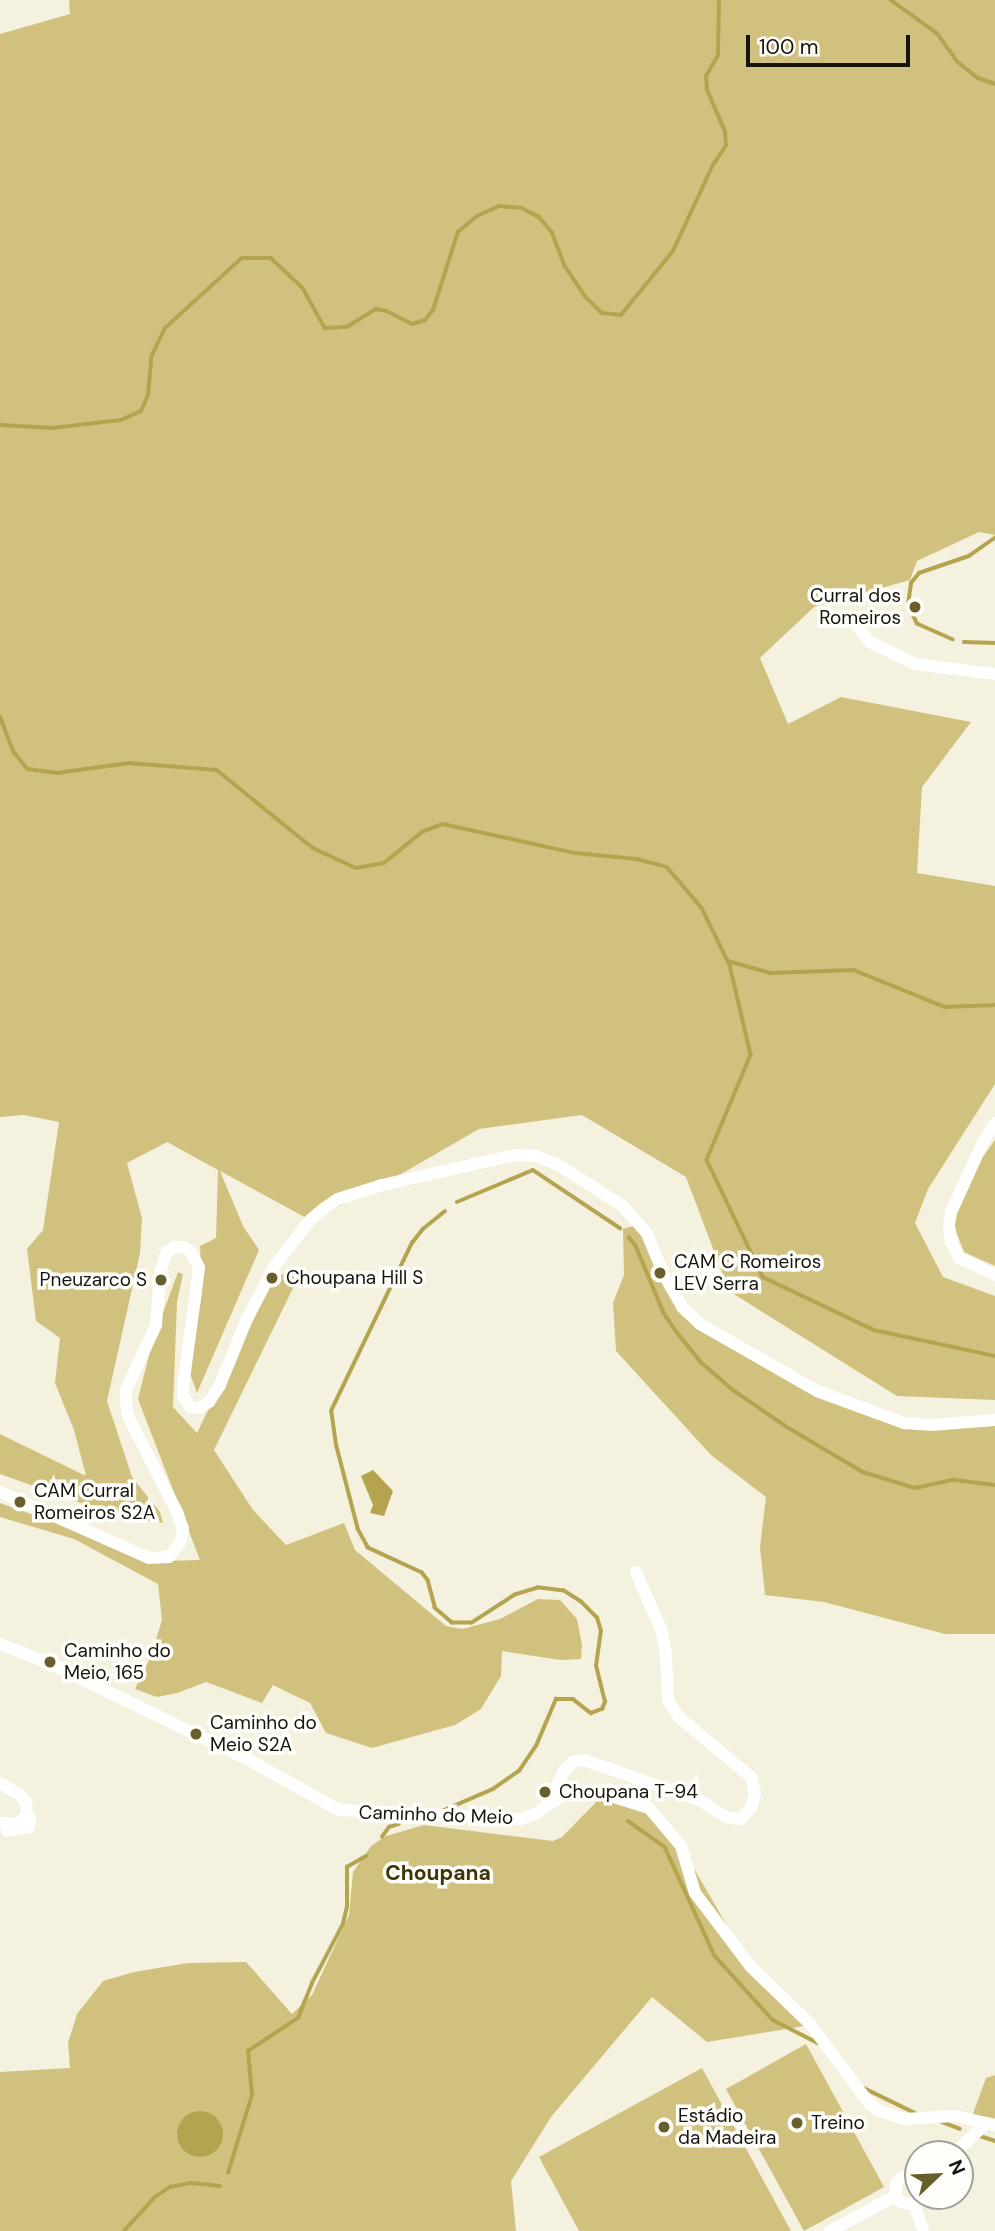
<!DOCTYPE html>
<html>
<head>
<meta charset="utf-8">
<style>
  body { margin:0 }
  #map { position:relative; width:995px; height:2231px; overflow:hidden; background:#f5f1df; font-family:"DM Sans",sans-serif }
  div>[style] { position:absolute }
  .green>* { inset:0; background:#d0c27e }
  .water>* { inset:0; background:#b5a44f }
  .round { border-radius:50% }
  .stream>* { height:3.5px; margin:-1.75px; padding:0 1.75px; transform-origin:1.75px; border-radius:1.75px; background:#b5a44f }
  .street>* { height:12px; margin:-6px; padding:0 6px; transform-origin:6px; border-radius:6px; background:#fff }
  .dots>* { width:19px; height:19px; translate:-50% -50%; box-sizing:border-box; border:4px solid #fffefb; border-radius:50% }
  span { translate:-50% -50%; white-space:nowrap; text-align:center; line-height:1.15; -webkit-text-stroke:7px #fffefb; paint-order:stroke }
  .poi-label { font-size:19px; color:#15140e }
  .right { translate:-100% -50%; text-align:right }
  .left { translate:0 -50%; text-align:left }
  .street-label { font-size:19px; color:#15140e }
  .neighbourhood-label { font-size:21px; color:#3d350a; font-weight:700 }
  .north { position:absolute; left:904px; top:2140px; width:70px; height:70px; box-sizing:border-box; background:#fffefb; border:2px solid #a1a09c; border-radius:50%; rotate:67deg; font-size:19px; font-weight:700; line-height:28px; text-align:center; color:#15140e }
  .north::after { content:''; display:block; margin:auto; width:24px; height:32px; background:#685e2b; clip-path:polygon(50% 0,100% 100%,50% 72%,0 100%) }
  .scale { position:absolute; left:746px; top:35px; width:164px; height:32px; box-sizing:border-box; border:4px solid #15140e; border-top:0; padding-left:9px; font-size:21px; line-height:24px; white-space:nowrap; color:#15140e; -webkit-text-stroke:5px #fffefb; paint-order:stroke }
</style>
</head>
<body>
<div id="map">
  <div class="green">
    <i style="clip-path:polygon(69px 0,995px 0,995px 535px,979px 532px,917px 561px,910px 580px,814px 607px,760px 658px,788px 724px,841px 697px,971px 722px,922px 787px,917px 873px,995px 886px,995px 1084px,928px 1189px,915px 1223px,943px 1277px,995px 1296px,995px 1400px,897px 1396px,729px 1291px,686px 1177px,582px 1115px,479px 1129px,382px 1185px,310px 1220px,220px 1171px,243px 1226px,259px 1250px,197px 1393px,189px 1371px,202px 1293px,200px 1246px,216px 1238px,218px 1170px,167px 1142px,127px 1163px,142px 1218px,140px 1253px,107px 1401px,132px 1477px,160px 1512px,163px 1523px,120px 1517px,0 1474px,0 1434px,86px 1476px,74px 1430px,55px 1383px,60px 1338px,36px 1321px,27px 1249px,43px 1230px,59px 1122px,24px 1115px,0 1117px,0 34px,70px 14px)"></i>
    <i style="clip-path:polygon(995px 1140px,995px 1266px,964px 1252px,953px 1223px,982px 1158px)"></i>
    <i style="clip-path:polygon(640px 1224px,682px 1307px,817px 1391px,904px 1423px,995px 1420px,995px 1634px,945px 1634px,824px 1602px,765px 1595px,760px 1547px,766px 1497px,711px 1455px,616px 1351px,613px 1303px,624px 1275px,623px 1229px)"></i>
    <i style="clip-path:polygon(178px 1272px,183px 1274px,177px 1302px,173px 1407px,197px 1433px,272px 1277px,289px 1273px,297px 1280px,214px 1450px,253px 1510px,286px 1545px,344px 1523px,355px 1550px,446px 1626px,462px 1629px,500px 1619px,538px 1599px,560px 1600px,577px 1619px,582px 1645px,581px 1659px,560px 1660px,502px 1651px,501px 1676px,481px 1709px,455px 1725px,372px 1748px,326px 1733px,310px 1703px,273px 1685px,262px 1703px,206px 1682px,177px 1693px,157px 1697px,135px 1689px,151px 1656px,162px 1620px,158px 1584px,74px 1539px,0 1517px,0 1503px,163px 1561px,200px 1560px,138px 1399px,152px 1343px)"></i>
    <i style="clip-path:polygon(604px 1794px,649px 1808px,681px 1846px,751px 1967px,811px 2025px,707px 2042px,652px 1997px,551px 2117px,511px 2181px,516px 2231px,0 2231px,0 2072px,70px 2068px,68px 2043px,77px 2014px,103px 1981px,134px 1972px,188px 1963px,246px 1962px,292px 2014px,312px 1995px,349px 1915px,353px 1872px,371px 1846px,386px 1836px,424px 1825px,553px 1841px,562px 1837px)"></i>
    <i style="clip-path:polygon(806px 2044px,884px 2187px,804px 2231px,726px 2089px)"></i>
    <i style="clip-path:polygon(702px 2068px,791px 2231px,579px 2231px,539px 2157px)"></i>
    <i style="clip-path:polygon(995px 2075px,995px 2128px,970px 2122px,986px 2078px)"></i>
  </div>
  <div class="water">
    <i style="clip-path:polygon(373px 1470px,393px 1491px,384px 1516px,370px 1513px,373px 1505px,361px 1476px)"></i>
    <i class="round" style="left:177px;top:2111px;width:46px;height:46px"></i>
  </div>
  <div class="stream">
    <i style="left:891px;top:0;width:57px;rotate:35.7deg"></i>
    <i style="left:937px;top:33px;width:34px;rotate:54deg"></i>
    <i style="left:957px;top:61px;width:27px;rotate:39deg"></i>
    <i style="left:978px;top:78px;width:18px;rotate:19deg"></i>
    <i style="left:0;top:425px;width:53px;rotate:3.2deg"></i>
    <i style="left:53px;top:428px;width:68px;rotate:-6.7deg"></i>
    <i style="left:121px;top:420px;width:22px;rotate:-24deg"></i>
    <i style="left:141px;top:411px;width:17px;rotate:-66deg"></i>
    <i style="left:148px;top:395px;width:38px;rotate:-85deg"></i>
    <i style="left:151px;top:357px;width:32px;rotate:-64deg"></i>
    <i style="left:165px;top:328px;width:104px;rotate:-42.3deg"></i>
    <i style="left:242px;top:258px;width:29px"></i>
    <i style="left:271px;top:258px;width:44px;rotate:43.2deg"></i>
    <i style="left:303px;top:288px;width:46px;rotate:61.2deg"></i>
    <i style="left:325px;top:328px;width:22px;rotate:-3deg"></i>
    <i style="left:347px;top:327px;width:34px;rotate:-32deg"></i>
    <i style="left:376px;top:309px;width:11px;rotate:10deg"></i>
    <i style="left:387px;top:311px;width:28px;rotate:27deg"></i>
    <i style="left:412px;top:324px;width:14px;rotate:-17deg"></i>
    <i style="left:425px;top:320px;width:13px;rotate:-51deg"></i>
    <i style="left:433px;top:310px;width:82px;rotate:-72.2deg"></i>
    <i style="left:458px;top:232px;width:25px;rotate:-40deg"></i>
    <i style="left:477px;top:216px;width:24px;rotate:-24deg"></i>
    <i style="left:499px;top:206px;width:23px;rotate:5deg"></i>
    <i style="left:522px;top:208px;width:19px;rotate:28deg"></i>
    <i style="left:539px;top:217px;width:20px;rotate:49deg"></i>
    <i style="left:552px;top:232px;width:36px;rotate:69deg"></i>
    <i style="left:565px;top:266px;width:36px;rotate:56deg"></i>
    <i style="left:585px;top:296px;width:24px;rotate:45deg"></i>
    <i style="left:602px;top:313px;width:19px;rotate:6deg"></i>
    <i style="left:621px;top:315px;width:82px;rotate:-50.9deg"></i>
    <i style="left:673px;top:251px;width:95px;rotate:-65.1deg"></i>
    <i style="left:713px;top:165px;width:23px;rotate:-56deg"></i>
    <i style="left:726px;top:146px;width:14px;rotate:-94deg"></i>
    <i style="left:725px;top:132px;width:46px;rotate:-113.2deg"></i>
    <i style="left:707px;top:90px;width:14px;rotate:-94deg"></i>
    <i style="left:706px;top:76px;width:24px;rotate:-60deg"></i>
    <i style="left:718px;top:55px;width:55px;rotate:-89deg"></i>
    <i style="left:953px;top:640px;width:39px;rotate:-156deg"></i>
    <i style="left:917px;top:624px;width:21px;rotate:-115deg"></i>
    <i style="left:908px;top:605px;width:22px;rotate:-82deg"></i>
    <i style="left:911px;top:583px;width:13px;rotate:-51deg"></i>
    <i style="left:919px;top:573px;width:53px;rotate:-18.8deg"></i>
    <i style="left:969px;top:556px;width:32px;rotate:-35deg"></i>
    <i style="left:964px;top:642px;width:31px;rotate:2deg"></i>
    <i style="left:0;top:716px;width:39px;rotate:69deg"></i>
    <i style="left:14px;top:752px;width:22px;rotate:51deg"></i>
    <i style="left:28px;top:769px;width:29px;rotate:8deg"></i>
    <i style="left:57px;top:773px;width:73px;rotate:-7.9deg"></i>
    <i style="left:129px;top:763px;width:88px;rotate:4.5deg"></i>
    <i style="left:217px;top:770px;width:124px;rotate:39.1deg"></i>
    <i style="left:313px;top:848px;width:47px;rotate:24.9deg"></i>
    <i style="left:356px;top:868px;width:28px;rotate:-10deg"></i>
    <i style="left:384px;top:863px;width:49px;rotate:-39.2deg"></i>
    <i style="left:422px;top:832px;width:22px;rotate:-21deg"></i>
    <i style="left:443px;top:824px;width:135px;rotate:12.4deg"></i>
    <i style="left:575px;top:853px;width:62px;rotate:5.5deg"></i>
    <i style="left:637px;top:859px;width:31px;rotate:15deg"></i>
    <i style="left:667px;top:867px;width:54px;rotate:49.5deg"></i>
    <i style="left:702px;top:908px;width:59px;rotate:63.9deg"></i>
    <i style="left:728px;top:961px;width:45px;rotate:15.6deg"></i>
    <i style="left:771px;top:973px;width:83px;rotate:-2.1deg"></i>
    <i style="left:854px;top:970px;width:98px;rotate:22.1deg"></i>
    <i style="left:945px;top:1007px;width:50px;rotate:-2.3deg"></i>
    <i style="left:729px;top:961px;width:97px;rotate:76.8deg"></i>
    <i style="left:751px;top:1055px;width:114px;rotate:112.7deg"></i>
    <i style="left:707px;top:1160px;width:130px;rotate:64.4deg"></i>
    <i style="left:763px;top:1277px;width:123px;rotate:25.5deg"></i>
    <i style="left:874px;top:1330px;width:124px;rotate:12.1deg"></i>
    <i style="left:457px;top:1202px;width:82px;rotate:-22.8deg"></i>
    <i style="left:533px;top:1170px;width:105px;rotate:33.7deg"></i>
    <i style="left:629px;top:1237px;width:11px;rotate:52deg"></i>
    <i style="left:636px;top:1246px;width:73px;rotate:67.3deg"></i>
    <i style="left:664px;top:1313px;width:22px;rotate:56deg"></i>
    <i style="left:676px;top:1331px;width:40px;rotate:51deg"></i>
    <i style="left:701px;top:1362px;width:43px;rotate:41.2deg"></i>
    <i style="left:733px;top:1390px;width:65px;rotate:34.4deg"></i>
    <i style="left:787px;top:1427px;width:88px;rotate:30.6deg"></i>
    <i style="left:863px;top:1472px;width:54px;rotate:17.1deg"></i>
    <i style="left:915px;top:1488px;width:40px;rotate:-12deg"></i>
    <i style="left:954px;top:1480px;width:41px;rotate:7deg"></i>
    <i style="left:442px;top:1811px;width:56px;rotate:-23.3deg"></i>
    <i style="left:493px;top:1789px;width:32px;rotate:-35deg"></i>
    <i style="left:519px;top:1771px;width:30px;rotate:-56deg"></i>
    <i style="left:536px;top:1746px;width:51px;rotate:-66.9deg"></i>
    <i style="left:556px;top:1699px;width:17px"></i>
    <i style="left:573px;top:1699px;width:23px;rotate:38deg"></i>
    <i style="left:591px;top:1713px;width:12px;rotate:-20deg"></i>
    <i style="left:602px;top:1709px;width:8px;rotate:-67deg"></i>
    <i style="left:605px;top:1702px;width:37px;rotate:-104deg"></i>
    <i style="left:596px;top:1666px;width:35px;rotate:-82deg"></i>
    <i style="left:601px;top:1631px;width:14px;rotate:-107deg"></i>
    <i style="left:597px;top:1618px;width:23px;rotate:-135deg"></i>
    <i style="left:581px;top:1602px;width:20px;rotate:-147deg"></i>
    <i style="left:564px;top:1591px;width:26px;rotate:-173deg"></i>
    <i style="left:538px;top:1588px;width:24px;rotate:163deg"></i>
    <i style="left:515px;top:1595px;width:51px;rotate:146.9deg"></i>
    <i style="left:472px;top:1623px;width:20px;rotate:180deg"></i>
    <i style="left:452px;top:1623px;width:23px;rotate:-139deg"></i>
    <i style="left:435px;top:1608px;width:28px;rotate:-105deg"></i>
    <i style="left:428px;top:1581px;width:10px;rotate:-127deg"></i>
    <i style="left:422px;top:1573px;width:60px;rotate:-155.2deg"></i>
    <i style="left:368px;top:1548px;width:21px;rotate:-119deg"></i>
    <i style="left:358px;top:1530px;width:88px;rotate:-104.5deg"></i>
    <i style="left:336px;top:1445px;width:34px;rotate:-98deg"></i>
    <i style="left:331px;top:1411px;width:187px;rotate:-64.3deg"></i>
    <i style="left:412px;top:1243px;width:18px;rotate:-52deg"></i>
    <i style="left:423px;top:1229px;width:28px;rotate:-39deg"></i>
    <i style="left:628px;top:1821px;width:45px;rotate:35.1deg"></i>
    <i style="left:665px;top:1847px;width:120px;rotate:65.4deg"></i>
    <i style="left:715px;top:1956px;width:86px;rotate:47.8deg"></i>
    <i style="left:773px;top:2020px;width:51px;rotate:27.1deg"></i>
    <i style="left:382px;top:1837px;width:12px;rotate:-55deg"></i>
    <i style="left:389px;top:1827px;width:10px;rotate:-17deg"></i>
    <i style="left:862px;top:2087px;width:59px;rotate:26.1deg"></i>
    <i style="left:942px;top:2122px;width:19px;rotate:21deg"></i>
    <i style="left:977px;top:2135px;width:19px;rotate:18deg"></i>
    <i style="left:228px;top:2173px;width:82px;rotate:-72.9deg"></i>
    <i style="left:252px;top:2095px;width:44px;rotate:-95.2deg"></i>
    <i style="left:248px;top:2051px;width:60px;rotate:-33.4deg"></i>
    <i style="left:298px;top:2018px;width:38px;rotate:-68deg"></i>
    <i style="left:312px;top:1983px;width:67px;rotate:-62.3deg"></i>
    <i style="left:343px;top:1924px;width:18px;rotate:-77deg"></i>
    <i style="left:347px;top:1906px;width:39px;rotate:-90deg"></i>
    <i style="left:347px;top:1867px;width:22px;rotate:-30deg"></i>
    <i style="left:124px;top:2231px;width:46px;rotate:-47.6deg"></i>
    <i style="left:155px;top:2197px;width:18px;rotate:-34deg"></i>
    <i style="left:170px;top:2187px;width:21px;rotate:-11deg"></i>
    <i style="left:191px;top:2183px;width:29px;rotate:6deg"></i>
  </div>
  <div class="street">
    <i style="left:857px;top:626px;width:21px;rotate:51deg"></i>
    <i style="left:870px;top:642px;width:50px;rotate:26.1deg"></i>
    <i style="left:915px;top:664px;width:81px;rotate:7.1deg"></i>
    <i style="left:995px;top:1123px;width:22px;rotate:122deg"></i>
    <i style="left:983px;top:1142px;width:77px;rotate:114.6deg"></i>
    <i style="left:951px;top:1212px;width:13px;rotate:99deg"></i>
    <i style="left:949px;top:1225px;width:17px;rotate:83deg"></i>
    <i style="left:951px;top:1242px;width:18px;rotate:63deg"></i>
    <i style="left:959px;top:1258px;width:40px;rotate:25deg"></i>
    <i style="left:0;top:1492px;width:163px;rotate:23.9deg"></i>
    <i style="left:149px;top:1558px;width:20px;rotate:-3deg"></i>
    <i style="left:169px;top:1557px;width:20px;rotate:-53deg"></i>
    <i style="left:181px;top:1541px;width:12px;rotate:-81deg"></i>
    <i style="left:183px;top:1529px;width:18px;rotate:-109deg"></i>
    <i style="left:177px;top:1512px;width:106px;rotate:-117.1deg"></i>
    <i style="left:129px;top:1418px;width:15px;rotate:-101deg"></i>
    <i style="left:126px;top:1403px;width:13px;rotate:-90deg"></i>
    <i style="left:126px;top:1390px;width:72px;rotate:-65.2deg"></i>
    <i style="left:156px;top:1325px;width:51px;rotate:-85.5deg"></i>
    <i style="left:160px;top:1274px;width:22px;rotate:-74deg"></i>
    <i style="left:166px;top:1253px;width:10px;rotate:-37deg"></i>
    <i style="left:174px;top:1247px;width:10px"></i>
    <i style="left:184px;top:1247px;width:9px;rotate:36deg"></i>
    <i style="left:191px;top:1252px;width:18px;rotate:63deg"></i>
    <i style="left:199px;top:1268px;width:120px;rotate:97.7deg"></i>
    <i style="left:183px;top:1387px;width:9px;rotate:90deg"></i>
    <i style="left:183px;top:1396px;width:13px;rotate:58deg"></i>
    <i style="left:190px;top:1407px;width:9px;rotate:6deg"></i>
    <i style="left:199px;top:1408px;width:12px;rotate:-31deg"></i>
    <i style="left:209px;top:1402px;width:20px;rotate:-57deg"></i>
    <i style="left:220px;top:1385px;width:71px;rotate:-67.8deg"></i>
    <i style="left:247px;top:1319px;width:59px;rotate:-62.6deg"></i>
    <i style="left:274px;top:1267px;width:59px;rotate:-52.5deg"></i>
    <i style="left:310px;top:1220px;width:17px;rotate:-40deg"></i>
    <i style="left:323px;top:1209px;width:18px;rotate:-34deg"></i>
    <i style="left:338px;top:1199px;width:46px;rotate:-17.7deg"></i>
    <i style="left:382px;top:1185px;width:136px;rotate:-12.7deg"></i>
    <i style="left:515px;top:1155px;width:20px;rotate:3deg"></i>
    <i style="left:535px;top:1156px;width:23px;rotate:20deg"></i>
    <i style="left:557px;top:1164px;width:78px;rotate:32.5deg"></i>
    <i style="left:623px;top:1206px;width:37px;rotate:49deg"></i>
    <i style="left:647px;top:1234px;width:47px;rotate:67.3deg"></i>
    <i style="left:665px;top:1277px;width:34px;rotate:60deg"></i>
    <i style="left:682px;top:1307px;width:25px;rotate:43deg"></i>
    <i style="left:700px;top:1324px;width:135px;rotate:29.8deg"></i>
    <i style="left:817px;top:1391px;width:93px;rotate:20.2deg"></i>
    <i style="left:904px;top:1423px;width:27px;rotate:4deg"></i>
    <i style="left:931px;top:1425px;width:64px;rotate:-4.5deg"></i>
    <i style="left:0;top:1644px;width:55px;rotate:21.4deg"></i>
    <i style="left:51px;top:1664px;width:220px;rotate:25.9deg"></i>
    <i style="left:249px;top:1760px;width:103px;rotate:29.1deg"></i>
    <i style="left:339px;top:1810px;width:182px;rotate:2.8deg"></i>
    <i style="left:521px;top:1819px;width:15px;rotate:-20deg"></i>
    <i style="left:535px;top:1814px;width:37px;rotate:-34deg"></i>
    <i style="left:566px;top:1793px;width:13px;rotate:-9deg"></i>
    <i style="left:579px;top:1791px;width:25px;rotate:7deg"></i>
    <i style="left:604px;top:1794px;width:47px;rotate:17.3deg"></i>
    <i style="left:649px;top:1808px;width:50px;rotate:49.9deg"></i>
    <i style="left:681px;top:1846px;width:49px;rotate:73.4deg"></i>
    <i style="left:695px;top:1893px;width:93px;rotate:52.9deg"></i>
    <i style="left:751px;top:1967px;width:83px;rotate:44deg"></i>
    <i style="left:811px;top:2025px;width:97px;rotate:53.4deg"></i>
    <i style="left:869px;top:2103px;width:13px;rotate:39deg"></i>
    <i style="left:879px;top:2111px;width:27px;rotate:17deg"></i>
    <i style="left:905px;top:2119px;width:50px;rotate:-3.4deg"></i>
    <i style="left:955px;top:2116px;width:41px;rotate:12.7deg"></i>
    <i style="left:0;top:1783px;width:23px;rotate:31deg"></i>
    <i style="left:20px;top:1795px;width:9px;rotate:49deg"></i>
    <i style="left:26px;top:1802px;width:13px;rotate:86deg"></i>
    <i style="left:27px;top:1815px;width:13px;rotate:138deg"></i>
    <i style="left:17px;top:1824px;width:17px;rotate:-177deg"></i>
    <i style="left:549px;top:1802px;width:34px;rotate:-64deg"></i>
    <i style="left:564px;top:1771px;width:13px;rotate:-45deg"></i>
    <i style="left:573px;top:1762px;width:11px;rotate:-10deg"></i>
    <i style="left:584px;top:1760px;width:122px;rotate:19.2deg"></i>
    <i style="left:699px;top:1800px;width:34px;rotate:32deg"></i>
    <i style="left:728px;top:1818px;width:12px;rotate:5deg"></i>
    <i style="left:740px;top:1819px;width:16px;rotate:-45deg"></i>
    <i style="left:751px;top:1808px;width:15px;rotate:-74deg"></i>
    <i style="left:755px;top:1794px;width:17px;rotate:-103deg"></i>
    <i style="left:751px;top:1777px;width:94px;rotate:-140.2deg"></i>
    <i style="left:679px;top:1717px;width:20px;rotate:-123deg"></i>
    <i style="left:668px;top:1700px;width:46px;rotate:-92.5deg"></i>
    <i style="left:666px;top:1654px;width:25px;rotate:-101deg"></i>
    <i style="left:661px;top:1629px;width:62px;rotate:-113.7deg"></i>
    <i style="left:7px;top:1831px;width:22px;rotate:-10deg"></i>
    <i style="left:29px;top:1827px;width:8px;rotate:-83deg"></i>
    <i style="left:30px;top:1819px;width:5px;rotate:-127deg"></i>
    <i style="left:953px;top:2154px;width:46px;rotate:-42.4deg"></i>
    <i style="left:918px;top:2168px;width:25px;rotate:148deg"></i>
    <i style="left:897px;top:2181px;width:15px;rotate:98deg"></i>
    <i style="left:895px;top:2196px;width:8px;rotate:45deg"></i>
    <i style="left:901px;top:2202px;width:9px;rotate:13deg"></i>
    <i style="left:910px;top:2204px;width:19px;rotate:-25deg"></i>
    <i style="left:914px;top:2203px;width:29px;rotate:72deg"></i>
    <i style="left:830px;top:2231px;width:74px;rotate:-28.3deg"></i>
  </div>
  <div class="dots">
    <i style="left:915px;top:607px;background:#685e2b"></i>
    <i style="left:660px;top:1273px;background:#685e2b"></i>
    <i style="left:272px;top:1278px;background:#685e2b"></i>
    <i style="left:161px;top:1280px;background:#685e2b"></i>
    <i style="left:20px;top:1502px;background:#685e2b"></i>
    <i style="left:50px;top:1662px;background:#685e2b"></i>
    <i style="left:196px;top:1734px;background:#685e2b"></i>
    <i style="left:545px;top:1792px;background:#685e2b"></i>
    <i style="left:797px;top:2123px;background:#685e2b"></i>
    <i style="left:664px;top:2127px;background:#685e2b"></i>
  </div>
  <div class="poi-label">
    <span class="right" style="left:901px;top:607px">Curral dos<br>Romeiros</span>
    <span class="left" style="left:674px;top:1273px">CAM C Romeiros<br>LEV Serra</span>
    <span class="left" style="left:286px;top:1278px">Choupana Hill S</span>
    <span class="right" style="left:147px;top:1280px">Pneuzarco S</span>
    <span class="left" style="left:34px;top:1502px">CAM Curral<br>Romeiros S2A</span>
    <span class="left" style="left:64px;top:1662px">Caminho do<br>Meio, 165</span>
    <span class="left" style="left:210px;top:1734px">Caminho do<br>Meio S2A</span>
    <span class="left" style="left:559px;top:1792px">Choupana T-94</span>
    <span class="left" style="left:678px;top:2127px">Estádio<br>da Madeira</span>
    <span class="left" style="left:811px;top:2123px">Treino</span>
  </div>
  <div class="street-label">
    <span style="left:436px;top:1815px;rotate:2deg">Caminho do Meio</span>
  </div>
  <div class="neighbourhood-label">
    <span style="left:438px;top:1873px">Choupana</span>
  </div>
  <div class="north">N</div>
  <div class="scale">100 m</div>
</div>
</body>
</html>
